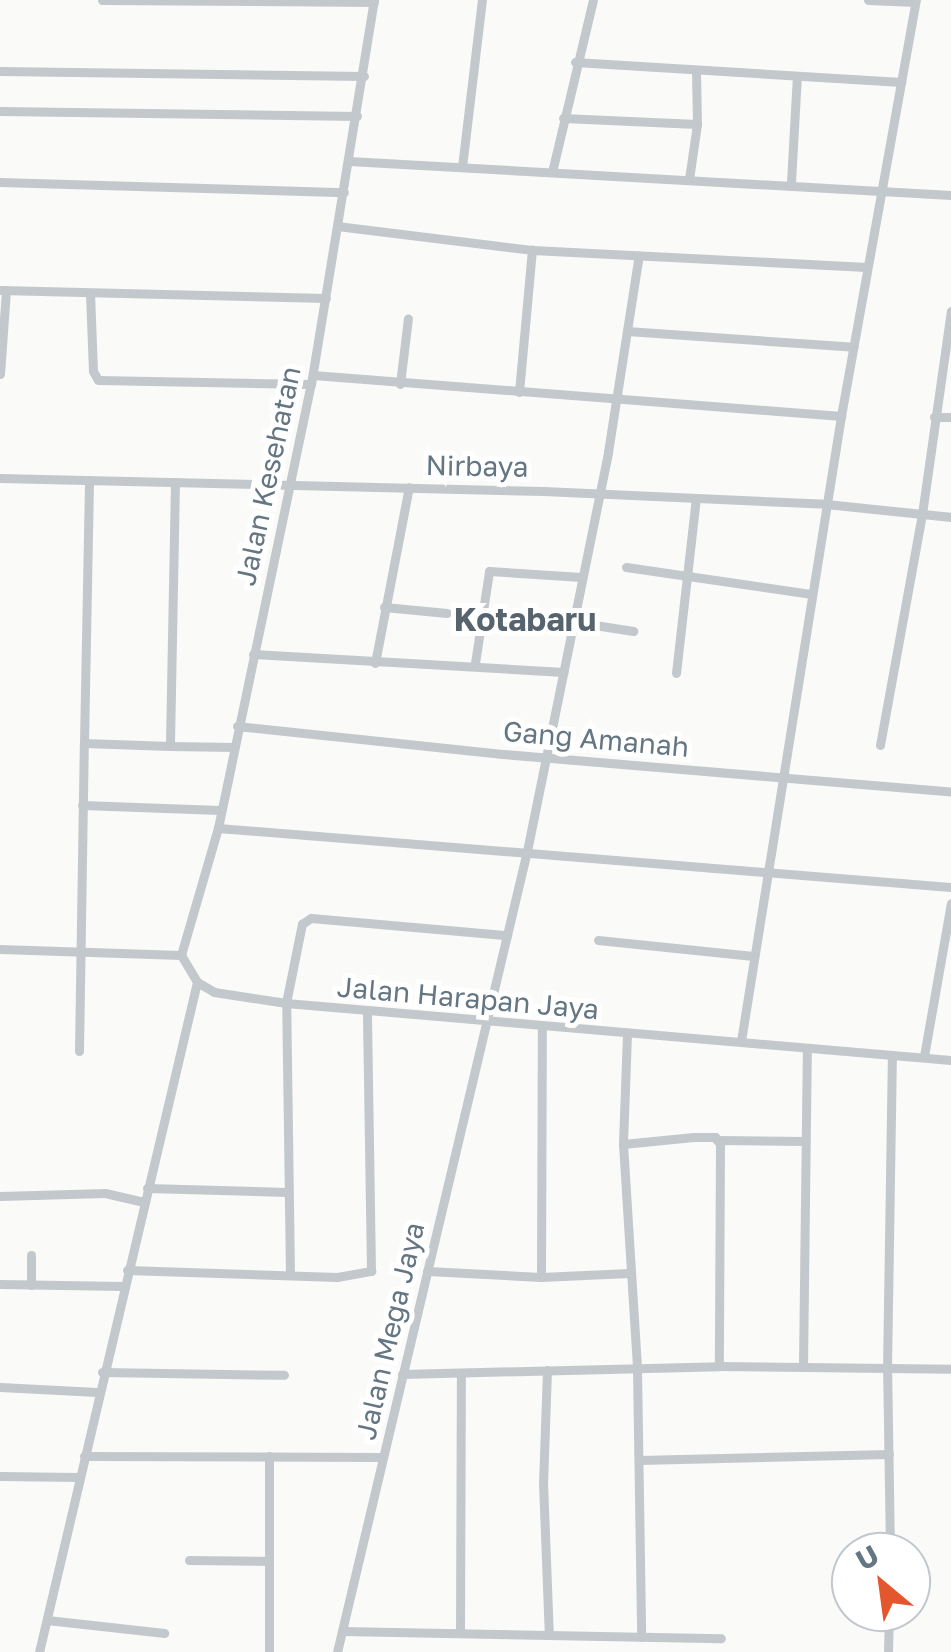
<!DOCTYPE html>
<html>
<head>
<meta charset="utf-8">
<style>
  body { margin:0 }
  #map { position:relative; width:951px; height:1652px; overflow:hidden; background:#fafaf8; font-family:"Golos Text",sans-serif }
  div>[style] { position:absolute }
  .minor>* { height:9px; margin:-4.5px; padding:0 4.5px; transform-origin:4.5px; border-radius:4.5px; background:#c3c8cc }
  span { translate:-50% -50%; white-space:nowrap; text-align:center; line-height:1.15; -webkit-text-stroke:10px #fff; paint-order:stroke }
  .street-label { font-size:28px; color:#657683 }
  .quarter-label { font-size:32px; color:#57646e; font-weight:700 }
  .north { position:absolute; left:831px; top:1532px; width:100px; height:100px; box-sizing:border-box; background:#fff; border:2px solid #c1c8cd; border-radius:50%; rotate:331deg; font-size:28px; font-weight:700; line-height:40px; text-align:center; color:#657683 }
  .north::after { content:''; display:block; margin:auto; width:35px; height:45px; background:#e4572e; clip-path:polygon(50% 0,100% 100%,50% 72%,0 100%) }
</style>
</head>
<body>
<div id="map">
  <div class="minor">
    <i style="left:102px;top:0;width:272px;rotate:0.4deg"></i>
    <i style="left:868px;top:0;width:47px;rotate:2.4deg"></i>
    <i style="left:575px;top:62px;width:327px;rotate:3.5deg"></i>
    <i style="left:0;top:71px;width:364px;rotate:0.8deg"></i>
    <i style="left:0;top:111px;width:357px;rotate:0.8deg"></i>
    <i style="left:563px;top:118px;width:134px;rotate:2.6deg"></i>
    <i style="left:349px;top:161px;width:603px;rotate:3.23deg"></i>
    <i style="left:462px;top:167px;width:168px;rotate:-83.2deg"></i>
    <i style="left:552px;top:172px;width:177px;rotate:-76.6deg"></i>
    <i style="left:689px;top:179px;width:56px;rotate:-81.7deg"></i>
    <i style="left:697px;top:124px;width:54px;rotate:-91.1deg"></i>
    <i style="left:0;top:182px;width:344px;rotate:1.7deg"></i>
    <i style="left:791px;top:182px;width:106px;rotate:-86.8deg"></i>
    <i style="left:337px;top:226px;width:196px;rotate:7deg"></i>
    <i style="left:0;top:290px;width:326px;rotate:1.4deg"></i>
    <i style="left:90px;top:293px;width:78px;rotate:87.8deg"></i>
    <i style="left:93px;top:371px;width:10px;rotate:61deg"></i>
    <i style="left:98px;top:380px;width:213px;rotate:1.1deg"></i>
    <i style="left:627px;top:331px;width:227px;rotate:4deg"></i>
    <i style="left:0;top:374px;width:84px;rotate:-85.9deg"></i>
    <i style="left:313px;top:375px;width:530px;rotate:4.44deg"></i>
    <i style="left:400px;top:384px;width:66px;rotate:-83.1deg"></i>
    <i style="left:519px;top:392px;width:143px;rotate:-84.8deg"></i>
    <i style="left:532px;top:250px;width:335px;rotate:2.9deg"></i>
    <i style="left:934px;top:417px;width:17px"></i>
    <i style="left:0;top:478px;width:543px;rotate:1.37deg"></i>
    <i style="left:543px;top:491px;width:283px;rotate:2.6deg"></i>
    <i style="left:826px;top:504px;width:126px;rotate:5.9deg"></i>
    <i style="left:175px;top:482px;width:264px;rotate:91.1deg"></i>
    <i style="left:170px;top:746px;width:64px;rotate:0.9deg"></i>
    <i style="left:626px;top:567px;width:188px;rotate:8.3deg"></i>
    <i style="left:384px;top:607px;width:63px;rotate:5.4deg"></i>
    <i style="left:575px;top:622px;width:59px;rotate:8.8deg"></i>
    <i style="left:253px;top:654px;width:311px;rotate:3.3deg"></i>
    <i style="left:375px;top:663px;width:179px;rotate:-79.1deg"></i>
    <i style="left:475px;top:663px;width:93px;rotate:-81.3deg"></i>
    <i style="left:489px;top:571px;width:92px;rotate:3.7deg"></i>
    <i style="left:676px;top:673px;width:176px;rotate:-83.5deg"></i>
    <i style="left:237px;top:726px;width:267px;rotate:6deg"></i>
    <i style="left:503px;top:754px;width:450px;rotate:4.8deg"></i>
    <i style="left:84px;top:743px;width:263px;rotate:-88.9deg"></i>
    <i style="left:880px;top:745px;width:235px;rotate:-79.7deg"></i>
    <i style="left:922px;top:514px;width:205px;rotate:-81.9deg"></i>
    <i style="left:82px;top:805px;width:138px;rotate:2.1deg"></i>
    <i style="left:218px;top:828px;width:735px;rotate:4.6deg"></i>
    <i style="left:598px;top:940px;width:156px;rotate:5.9deg"></i>
    <i style="left:0;top:949px;width:181px;rotate:1.9deg"></i>
    <i style="left:181px;top:955px;width:31px;rotate:59deg"></i>
    <i style="left:197px;top:982px;width:20px;rotate:30deg"></i>
    <i style="left:214px;top:992px;width:73px;rotate:8.7deg"></i>
    <i style="left:286px;top:1003px;width:667px;rotate:4.9deg"></i>
    <i style="left:181px;top:955px;width:132px;rotate:-73.8deg"></i>
    <i style="left:218px;top:828px;width:454px;rotate:-78.2deg"></i>
    <i style="left:311px;top:384px;width:389px;rotate:-80.7deg"></i>
    <i style="left:627px;top:1034px;width:110px;rotate:92.1deg"></i>
    <i style="left:623px;top:1144px;width:225px;rotate:86.4deg"></i>
    <i style="left:637px;top:1369px;width:268px;rotate:89.1deg"></i>
    <i style="left:741px;top:1041px;width:633px;rotate:-80.91deg"></i>
    <i style="left:841px;top:416px;width:423px;rotate:-79.8deg"></i>
    <i style="left:79px;top:1051px;width:308px;rotate:-89.1deg"></i>
    <i style="left:84px;top:743px;width:86px;rotate:2deg"></i>
    <i style="left:924px;top:1056px;width:155px;rotate:-80deg"></i>
    <i style="left:717px;top:1140px;width:88px;rotate:0.7deg"></i>
    <i style="left:623px;top:1144px;width:71px;rotate:-5.6deg"></i>
    <i style="left:694px;top:1137px;width:21px"></i>
    <i style="left:715px;top:1137px;width:9px;rotate:54deg"></i>
    <i style="left:720px;top:1144px;width:222px;rotate:90.3deg"></i>
    <i style="left:147px;top:1188px;width:140px;rotate:1.6deg"></i>
    <i style="left:0;top:1196px;width:105px;rotate:-1.6deg"></i>
    <i style="left:105px;top:1193px;width:40px;rotate:13deg"></i>
    <i style="left:127px;top:1270px;width:210px;rotate:1.9deg"></i>
    <i style="left:337px;top:1277px;width:35px;rotate:-10deg"></i>
    <i style="left:371px;top:1271px;width:259px;rotate:-90.9deg"></i>
    <i style="left:427px;top:1271px;width:114px;rotate:3deg"></i>
    <i style="left:541px;top:1277px;width:88px;rotate:-2.6deg"></i>
    <i style="left:290px;top:1275px;width:272px;rotate:-90.8deg"></i>
    <i style="left:286px;top:1003px;width:81px;rotate:-78.6deg"></i>
    <i style="left:302px;top:924px;width:11px;rotate:-34deg"></i>
    <i style="left:311px;top:918px;width:197px;rotate:5deg"></i>
    <i style="left:541px;top:1277px;width:250px;rotate:-89.8deg"></i>
    <i style="left:0;top:1284px;width:123px;rotate:0.9deg"></i>
    <i style="left:31px;top:1285px;width:30px;rotate:-90deg"></i>
    <i style="left:803px;top:1366px;width:316px;rotate:-89.3deg"></i>
    <i style="left:547px;top:1370px;width:112px;rotate:92deg"></i>
    <i style="left:543px;top:1482px;width:153px;rotate:87.8deg"></i>
    <i style="left:102px;top:1372px;width:182px;rotate:0.9deg"></i>
    <i style="left:402px;top:1374px;width:317px;rotate:-1.4deg"></i>
    <i style="left:719px;top:1366px;width:232px;rotate:0.7deg"></i>
    <i style="left:0;top:1387px;width:97px;rotate:3deg"></i>
    <i style="left:84px;top:1456px;width:298px;rotate:0.2deg"></i>
    <i style="left:639px;top:1460px;width:250px;rotate:-1.4deg"></i>
    <i style="left:0;top:1476px;width:78px;rotate:0.7deg"></i>
    <i style="left:890px;top:1552px;width:183px;rotate:-90.9deg"></i>
    <i style="left:887px;top:1369px;width:314px;rotate:-89.1deg"></i>
    <i style="left:189px;top:1560px;width:80px;rotate:0.7deg"></i>
    <i style="left:47px;top:1620px;width:118px;rotate:6.3deg"></i>
    <i style="left:342px;top:1631px;width:379px;rotate:1.1deg"></i>
    <i style="left:460px;top:1632px;width:259px;rotate:-89.8deg"></i>
    <i style="left:39px;top:1652px;width:688px;rotate:-76.73deg"></i>
    <i style="left:269px;top:1652px;width:196px;rotate:-90deg"></i>
    <i style="left:337px;top:1652px;width:823px;rotate:-76.66deg"></i>
    <i style="left:527px;top:851px;width:407px;rotate:-78.5deg"></i>
    <i style="left:608px;top:452px;width:199px;rotate:-81.1deg"></i>
    <i style="left:888px;top:1652px;width:40px;rotate:-88.6deg"></i>
  </div>
  <div class="street-label">
    <span style="left:477px;top:466px;rotate:1deg">Nirbaya</span>
    <span style="left:268px;top:476px;rotate:-78deg">Jalan Kesehatan</span>
    <span style="left:596px;top:739px;rotate:5deg">Gang Amanah</span>
    <span style="left:468px;top:998px;rotate:5deg">Jalan Harapan Jaya</span>
    <span style="left:390px;top:1331px;rotate:-77deg">Jalan Mega Jaya</span>
  </div>
  <div class="quarter-label">
    <span style="left:525px;top:619px">Kotabaru</span>
  </div>
  <div class="north">U</div>
</div>
</body>
</html>
